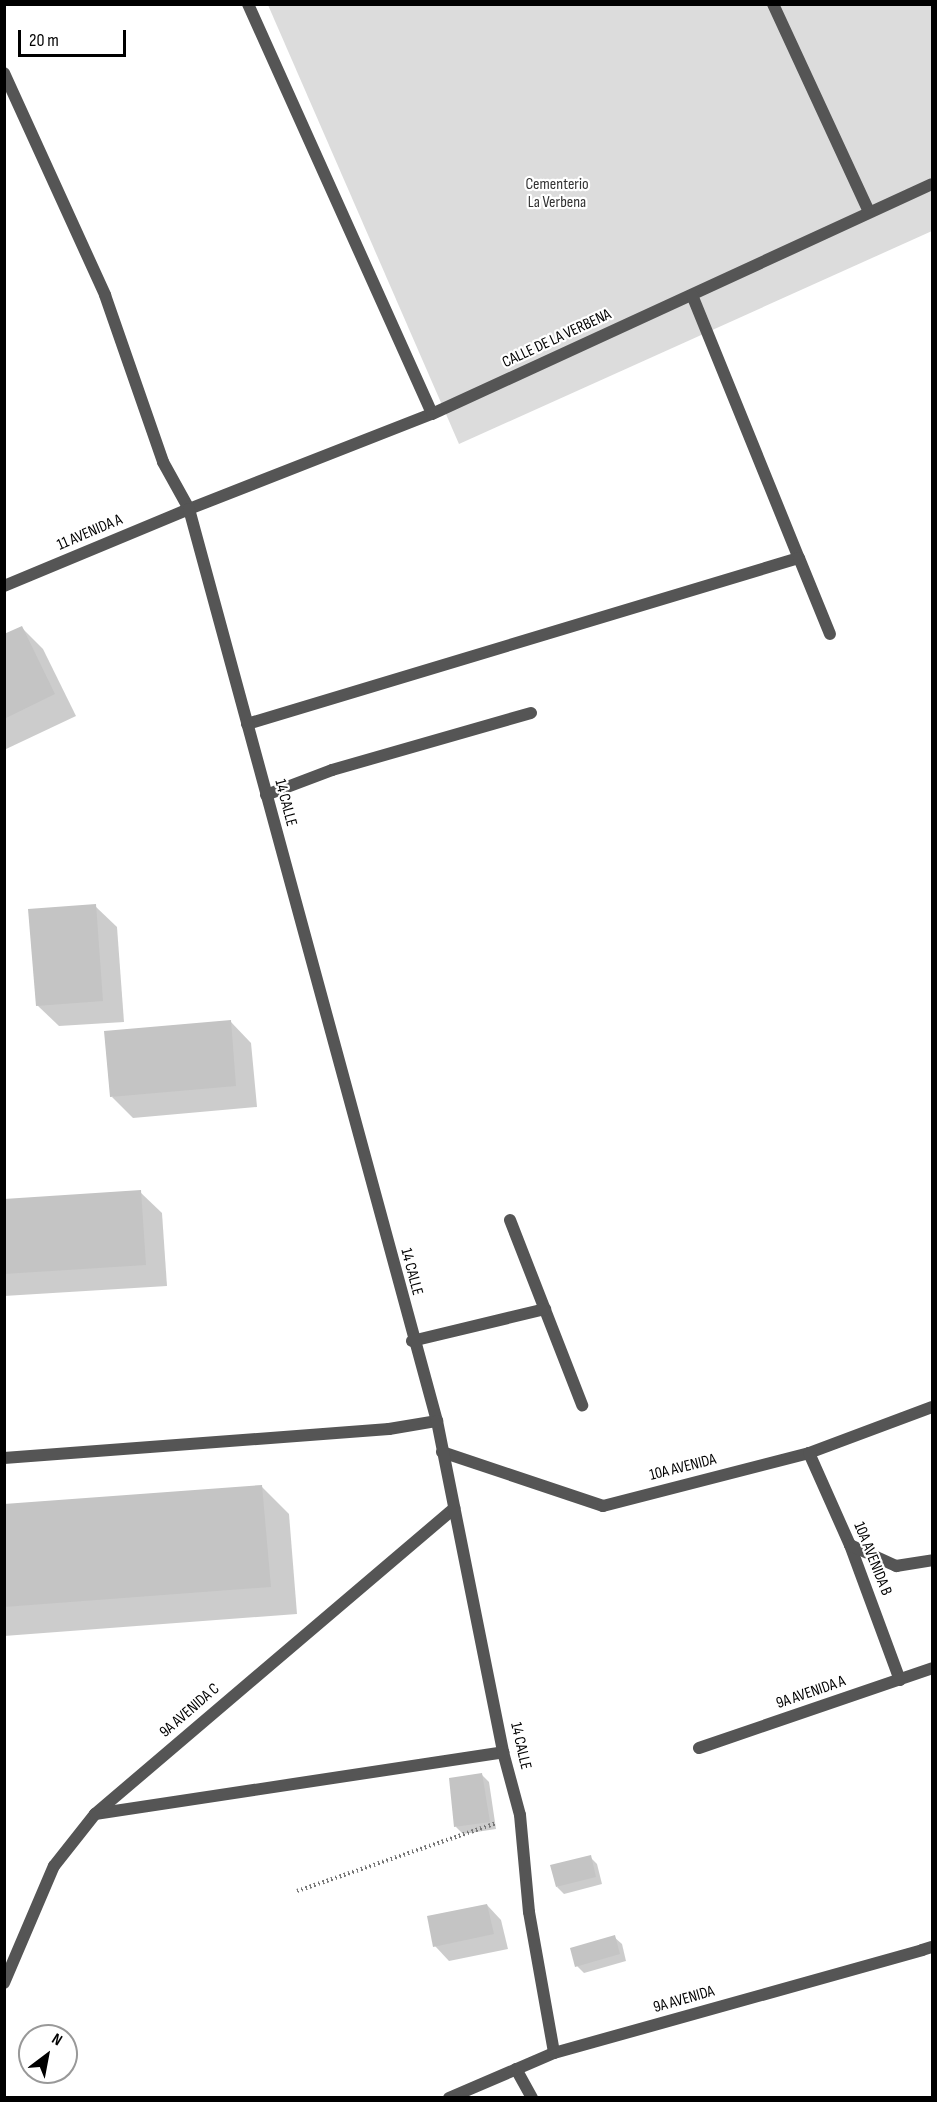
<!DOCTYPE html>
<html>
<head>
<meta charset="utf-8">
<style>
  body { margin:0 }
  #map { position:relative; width:937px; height:2102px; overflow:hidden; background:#fff; font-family:"Sofia Sans Condensed",sans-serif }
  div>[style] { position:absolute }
  .green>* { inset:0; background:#dcdcdc }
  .shadow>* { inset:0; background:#0003 }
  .building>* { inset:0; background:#c4c4c4 }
  .path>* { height:4px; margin-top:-2px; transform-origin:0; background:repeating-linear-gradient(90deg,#777 0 1.5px,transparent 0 4.5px) }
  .service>* { height:12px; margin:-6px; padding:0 6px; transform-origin:6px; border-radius:6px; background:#555 }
  .minor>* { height:12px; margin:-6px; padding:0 6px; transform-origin:6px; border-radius:6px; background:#555 }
  .tertiary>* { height:12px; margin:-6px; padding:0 6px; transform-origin:6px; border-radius:6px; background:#555 }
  span { translate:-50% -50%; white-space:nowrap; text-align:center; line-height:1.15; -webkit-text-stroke:4.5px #fff; paint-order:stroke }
  .park-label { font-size:16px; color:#333 }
  .street-label { font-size:16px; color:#000 }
  .frame { position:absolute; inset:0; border:6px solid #000; pointer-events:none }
  .north { position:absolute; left:18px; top:2024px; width:60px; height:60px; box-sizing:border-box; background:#fff; border:2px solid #999; border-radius:50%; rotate:32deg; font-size:16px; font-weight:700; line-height:24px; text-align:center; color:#000 }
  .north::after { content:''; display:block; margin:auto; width:21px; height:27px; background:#000; clip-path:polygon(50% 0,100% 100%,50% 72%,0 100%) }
  .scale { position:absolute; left:18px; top:30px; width:108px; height:27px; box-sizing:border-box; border:3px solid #000; border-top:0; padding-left:8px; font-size:18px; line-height:21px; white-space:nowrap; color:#000; -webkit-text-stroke:4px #fff; paint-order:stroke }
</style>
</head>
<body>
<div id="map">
  <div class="green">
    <i style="clip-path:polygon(268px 5px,932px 5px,932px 231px,459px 444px)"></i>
  </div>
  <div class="shadow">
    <i style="clip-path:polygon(21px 627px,43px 649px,76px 716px,4px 750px,4px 635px)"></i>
    <i style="clip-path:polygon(95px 906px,117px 927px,124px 1022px,59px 1026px,37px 1005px)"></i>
    <i style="clip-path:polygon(230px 1021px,251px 1043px,257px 1107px,133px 1118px,112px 1097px)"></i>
    <i style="clip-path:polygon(140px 1192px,162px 1213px,167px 1286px,4px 1296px,4px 1201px)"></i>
    <i style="clip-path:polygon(262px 1487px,289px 1514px,297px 1614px,4px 1636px,4px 1505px)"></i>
    <i style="clip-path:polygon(482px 1775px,489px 1782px,496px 1829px,463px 1834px,456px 1827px)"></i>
    <i style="clip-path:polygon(590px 1857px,597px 1864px,602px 1884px,564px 1894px,557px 1887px)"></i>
    <i style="clip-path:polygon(487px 1905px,501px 1920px,508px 1949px,449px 1961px,435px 1946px)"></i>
    <i style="clip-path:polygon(614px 1937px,622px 1944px,626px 1961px,584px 1973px,577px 1966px)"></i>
  </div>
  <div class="building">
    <i style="clip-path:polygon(22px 626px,55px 694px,4px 719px,4px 634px)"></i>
    <i style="clip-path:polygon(96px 904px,103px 1001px,36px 1006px,28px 909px)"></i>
    <i style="clip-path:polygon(231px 1020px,236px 1086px,110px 1097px,104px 1031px)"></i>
    <i style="clip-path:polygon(141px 1190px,146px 1265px,4px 1274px,4px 1199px)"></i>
    <i style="clip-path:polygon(262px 1485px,271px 1587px,4px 1607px,4px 1504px)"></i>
    <i style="clip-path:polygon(482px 1773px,490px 1822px,454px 1827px,449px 1778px)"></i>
    <i style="clip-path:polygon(591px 1855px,596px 1877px,556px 1887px,550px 1865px)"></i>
    <i style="clip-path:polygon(487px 1904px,494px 1934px,433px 1947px,427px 1916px)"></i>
    <i style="clip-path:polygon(615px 1935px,620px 1954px,575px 1967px,570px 1948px)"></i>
  </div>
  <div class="path">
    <i style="left:297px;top:1891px;width:211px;rotate:-18.8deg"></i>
  </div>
  <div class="service">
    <i style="left:248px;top:4px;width:449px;rotate:65.8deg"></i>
    <i style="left:773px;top:4px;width:229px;rotate:65.2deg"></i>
    <i style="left:4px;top:73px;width:244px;rotate:65.5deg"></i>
    <i style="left:105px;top:295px;width:177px;rotate:70.8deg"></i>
    <i style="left:163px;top:462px;width:54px;rotate:61deg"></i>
    <i style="left:189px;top:509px;width:261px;rotate:-21.4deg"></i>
    <i style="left:432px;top:414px;width:550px;rotate:-24.7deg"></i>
    <i style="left:692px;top:295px;width:284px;rotate:67.9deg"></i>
    <i style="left:247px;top:724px;width:576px;rotate:-16.74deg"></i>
    <i style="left:799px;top:558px;width:82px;rotate:67.8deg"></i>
    <i style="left:266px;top:795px;width:71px;rotate:-20.7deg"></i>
    <i style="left:332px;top:770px;width:207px;rotate:-16deg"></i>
    <i style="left:510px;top:1220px;width:199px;rotate:68.7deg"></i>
    <i style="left:412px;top:1341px;width:137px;rotate:-13.5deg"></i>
    <i style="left:4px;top:1458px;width:386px;rotate:-4.3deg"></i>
    <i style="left:389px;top:1429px;width:49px;rotate:-9.5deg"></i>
  </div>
  <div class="minor">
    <i style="left:442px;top:1452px;width:170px;rotate:18.5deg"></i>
    <i style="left:603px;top:1506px;width:213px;rotate:-14.4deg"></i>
    <i style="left:809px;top:1453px;width:131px;rotate:-20.5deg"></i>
    <i style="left:809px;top:1453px;width:101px;rotate:66deg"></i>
    <i style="left:850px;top:1545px;width:144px;rotate:69.7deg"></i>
    <i style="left:850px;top:1545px;width:51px;rotate:24.5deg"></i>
    <i style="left:896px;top:1566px;width:36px;rotate:-9deg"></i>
    <i style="left:699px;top:1748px;width:246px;rotate:-18.9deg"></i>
    <i style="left:95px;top:1814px;width:413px;rotate:-8.6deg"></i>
    <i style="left:922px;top:1950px;width:10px;rotate:-17deg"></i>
    <i style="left:4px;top:1983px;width:127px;rotate:-66.9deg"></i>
    <i style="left:54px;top:1866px;width:66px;rotate:-51.7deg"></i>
    <i style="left:95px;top:1814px;width:472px;rotate:-40.4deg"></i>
    <i style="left:516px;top:2069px;width:33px;rotate:61deg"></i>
    <i style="left:449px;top:2098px;width:114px;rotate:-23.2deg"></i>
  </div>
  <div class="tertiary">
    <i style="left:4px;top:586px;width:200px;rotate:-22.6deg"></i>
    <i style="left:189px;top:509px;width:945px;rotate:74.79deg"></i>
    <i style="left:437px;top:1421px;width:338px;rotate:78.7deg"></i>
    <i style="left:503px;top:1752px;width:65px;rotate:74.9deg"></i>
    <i style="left:520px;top:1815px;width:97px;rotate:84.7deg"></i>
    <i style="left:529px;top:1912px;width:143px;rotate:79.9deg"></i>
    <i style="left:554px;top:2053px;width:382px;rotate:-15.6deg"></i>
  </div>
  <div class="park-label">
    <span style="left:557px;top:194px">Cementerio<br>La Verbena</span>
  </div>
  <div class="street-label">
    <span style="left:557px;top:339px;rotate:-25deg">CALLE DE LA VERBENA</span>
    <span style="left:90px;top:533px;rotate:-23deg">11 AVENIDA A</span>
    <span style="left:285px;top:803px;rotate:75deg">14 CALLE</span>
    <span style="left:411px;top:1272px;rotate:75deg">14 CALLE</span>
    <span style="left:683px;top:1468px;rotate:-14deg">10A AVENIDA</span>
    <span style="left:872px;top:1559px;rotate:68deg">10A AVENIDA B</span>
    <span style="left:811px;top:1693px;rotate:-19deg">9A AVENIDA A</span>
    <span style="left:190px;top:1711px;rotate:-41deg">9A AVENIDA C</span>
    <span style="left:520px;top:1746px;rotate:77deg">14 CALLE</span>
    <span style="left:684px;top:2000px;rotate:-16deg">9A AVENIDA</span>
  </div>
  <div class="frame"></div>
  <div class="north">N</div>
  <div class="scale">20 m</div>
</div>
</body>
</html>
